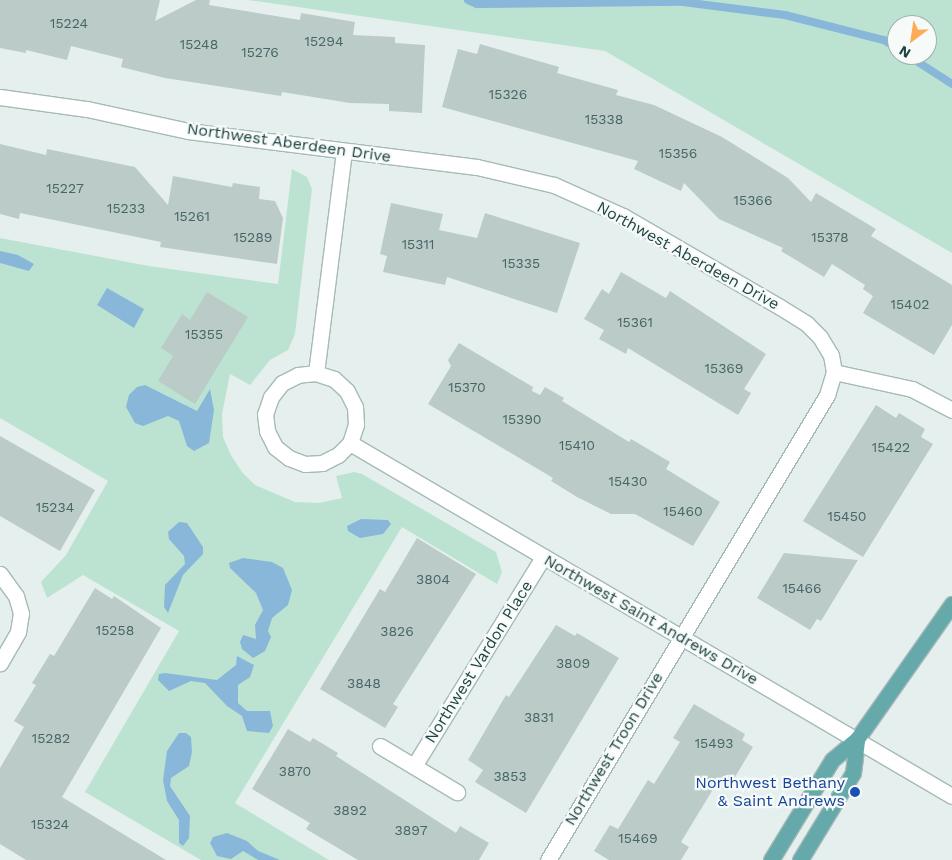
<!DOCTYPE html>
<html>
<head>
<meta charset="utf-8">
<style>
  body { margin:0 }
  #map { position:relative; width:952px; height:860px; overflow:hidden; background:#e5f0ee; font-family:"Work Sans",sans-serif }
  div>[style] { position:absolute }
  .green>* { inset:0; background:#bce3d1 }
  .water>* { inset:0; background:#88b7da }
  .stream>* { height:8px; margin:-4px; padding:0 4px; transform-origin:4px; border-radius:4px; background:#88b7da }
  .building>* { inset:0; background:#bacbc8 }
  .roads { filter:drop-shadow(1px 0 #a6b9b8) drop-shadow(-1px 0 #a6b9b8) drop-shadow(0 1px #a6b9b8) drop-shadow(0 -1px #a6b9b8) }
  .minor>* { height:15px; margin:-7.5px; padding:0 7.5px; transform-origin:7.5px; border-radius:7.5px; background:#fff }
  .major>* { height:15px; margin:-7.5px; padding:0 7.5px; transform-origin:7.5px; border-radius:7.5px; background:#65a9aa }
  .dots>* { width:14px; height:14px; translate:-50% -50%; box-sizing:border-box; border:2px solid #f6fbfa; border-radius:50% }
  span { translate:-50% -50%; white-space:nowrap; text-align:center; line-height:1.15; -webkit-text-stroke:4.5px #f6fbfa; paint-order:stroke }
  .number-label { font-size:14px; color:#476665 }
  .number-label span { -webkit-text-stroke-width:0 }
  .street-label { font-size:16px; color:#214444 }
  .transit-label { font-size:16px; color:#164399 }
  .right { translate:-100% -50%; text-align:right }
  .north { position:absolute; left:887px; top:15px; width:50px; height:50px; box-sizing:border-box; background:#f6fbfa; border:1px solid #a1b2b1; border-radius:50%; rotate:211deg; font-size:14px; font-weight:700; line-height:20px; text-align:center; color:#214444 }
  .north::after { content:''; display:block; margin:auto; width:18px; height:22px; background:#ffab53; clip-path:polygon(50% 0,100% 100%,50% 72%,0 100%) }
</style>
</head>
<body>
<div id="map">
  <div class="green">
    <i style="clip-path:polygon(evenodd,248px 0,952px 0,952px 253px,605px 51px,248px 0,897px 25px,927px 25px,927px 55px,897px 55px,897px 25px)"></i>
    <i style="clip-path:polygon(292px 169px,307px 177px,312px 189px,295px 334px,288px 350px,270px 360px,250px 385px,230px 374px,222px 414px,223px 437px,231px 455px,242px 472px,255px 485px,295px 502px,319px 503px,342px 498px,336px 476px,354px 472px,362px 474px,496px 552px,502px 572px,497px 584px,402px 527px,235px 803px,329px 860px,201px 860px,85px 792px,179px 631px,83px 575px,47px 598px,41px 582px,66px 555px,108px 481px,0 418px,0 238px,149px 266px,278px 284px)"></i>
  </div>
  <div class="water">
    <i style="clip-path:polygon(0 251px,18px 255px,34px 264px,29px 271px,0 263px)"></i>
    <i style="clip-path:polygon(107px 288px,144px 309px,134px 328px,97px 305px)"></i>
    <i style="clip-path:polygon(145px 385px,197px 411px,210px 389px,214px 410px,209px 443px,194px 451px,187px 446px,179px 421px,168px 416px,143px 426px,135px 423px,126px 407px,129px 395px,137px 387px)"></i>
    <i style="clip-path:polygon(361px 519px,388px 520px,391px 524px,383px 534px,360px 538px,348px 531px,347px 526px)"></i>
    <i style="clip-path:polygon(179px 522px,187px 523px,203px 547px,203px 554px,183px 575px,168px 613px,164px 607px,165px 585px,185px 564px,184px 556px,169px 539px,168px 532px)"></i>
    <i style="clip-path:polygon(243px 558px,272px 562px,283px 568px,292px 590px,288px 605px,272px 618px,268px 631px,271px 637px,265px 651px,253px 658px,242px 649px,240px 642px,243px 635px,256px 639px,255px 625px,263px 610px,256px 593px,230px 568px,229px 563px)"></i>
    <i style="clip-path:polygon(237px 656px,254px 665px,250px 677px,238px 685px,238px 703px,247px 711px,270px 711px,273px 726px,269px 733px,247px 731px,242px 716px,227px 706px,205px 683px,191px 681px,169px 691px,158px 680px,159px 674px,165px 673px,217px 680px,236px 665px)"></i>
    <i style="clip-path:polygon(179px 733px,186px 733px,191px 737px,192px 752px,189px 766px,171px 778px,170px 786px,190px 816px,189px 838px,183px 846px,179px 843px,179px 820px,167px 801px,163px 780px,167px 751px)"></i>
    <i style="clip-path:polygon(227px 833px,247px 841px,258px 851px,280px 860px,258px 860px,243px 851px,231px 859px,217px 856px,210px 843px,213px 837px)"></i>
  </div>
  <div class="stream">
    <i style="left:468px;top:0;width:10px;rotate:24deg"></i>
    <i style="left:477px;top:4px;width:206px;rotate:-0.6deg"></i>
    <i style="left:683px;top:2px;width:103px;rotate:7.3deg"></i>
    <i style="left:785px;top:15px;width:102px;rotate:14.2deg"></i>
    <i style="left:884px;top:40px;width:15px;rotate:32deg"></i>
    <i style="left:907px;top:55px;width:54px;rotate:32.8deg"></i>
  </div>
  <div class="building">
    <i style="clip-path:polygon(0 0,160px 0,155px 21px,196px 0,210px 0,209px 5px,300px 20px,301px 13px,355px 22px,353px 35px,395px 37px,395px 43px,425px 45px,422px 113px,389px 111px,389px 104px,350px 103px,282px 92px,281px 96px,165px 78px,121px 67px,123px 59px,71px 46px,67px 60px,26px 50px,26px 53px,0 48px)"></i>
    <i style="clip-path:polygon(480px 44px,559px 67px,557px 73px,618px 90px,616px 95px,654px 105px,722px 137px,788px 178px,811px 202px,816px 193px,876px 229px,871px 236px,952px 285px,952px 325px,934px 355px,863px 313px,873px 296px,863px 289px,865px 285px,832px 264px,824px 277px,781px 251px,783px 248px,719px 219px,684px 183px,681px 191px,634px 169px,638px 161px,442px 107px,458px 49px,477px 54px)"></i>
    <i style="clip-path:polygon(0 144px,46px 155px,47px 149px,135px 167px,168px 205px,173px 176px,232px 187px,233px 183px,260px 187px,259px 199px,275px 201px,283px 218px,277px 264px,160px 247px,161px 242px,20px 213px,19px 219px,0 214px)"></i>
    <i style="clip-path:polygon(391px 203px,443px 214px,439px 230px,477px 238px,485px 213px,580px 243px,557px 313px,447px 277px,445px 285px,383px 272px,387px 256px,380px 254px)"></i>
    <i style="clip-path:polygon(621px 272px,666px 298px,670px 291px,766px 354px,744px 389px,751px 393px,738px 415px,628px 348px,626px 354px,599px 339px,604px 330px,584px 319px,602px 289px,609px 294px)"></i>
    <i style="clip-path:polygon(207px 292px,248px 317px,195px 404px,158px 381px,173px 356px,161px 348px,182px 314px,190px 320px)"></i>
    <i style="clip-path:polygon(459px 343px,533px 387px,532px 391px,540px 395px,545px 387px,564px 398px,562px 401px,629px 442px,631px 439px,670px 462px,666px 469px,720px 502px,693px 546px,635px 514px,611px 514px,577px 497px,551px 481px,553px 478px,428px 404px,451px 366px,448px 360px)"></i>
    <i style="clip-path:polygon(876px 405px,896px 418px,899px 413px,925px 429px,921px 437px,933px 444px,863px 557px,803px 521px)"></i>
    <i style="clip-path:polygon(0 436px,95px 490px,60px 551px,0 516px)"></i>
    <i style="clip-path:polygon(417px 538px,476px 574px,393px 704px,398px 707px,385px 728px,320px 689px,380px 589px,385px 592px)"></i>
    <i style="clip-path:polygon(784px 553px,858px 560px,821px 621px,817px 619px,810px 630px,757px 598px)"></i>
    <i style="clip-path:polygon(95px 588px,112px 599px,114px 596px,161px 628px,62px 797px,166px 860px,26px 860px,0 844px,0 768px,24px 727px,14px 721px,36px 685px,32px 683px,50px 654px,54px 656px)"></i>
    <i style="clip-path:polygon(556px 625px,575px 636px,577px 633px,619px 658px,526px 813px,475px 782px,483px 770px,468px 760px,506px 695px,509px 697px)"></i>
    <i style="clip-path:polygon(694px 704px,745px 734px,742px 740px,753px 747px,729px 787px,718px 781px,681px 842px,689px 847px,681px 860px,609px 860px,594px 851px,610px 825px,618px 829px,648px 780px,654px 784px,680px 742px,673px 738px)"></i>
    <i style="clip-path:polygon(288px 729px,310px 742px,313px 738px,338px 753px,336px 756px,456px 833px,460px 826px,489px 843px,479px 860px,358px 860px,306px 829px,310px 823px,252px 789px)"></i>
  </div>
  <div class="roads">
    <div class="minor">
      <i style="left:0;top:97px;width:88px;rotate:7.9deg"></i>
      <i style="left:87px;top:109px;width:103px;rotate:12.3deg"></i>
      <i style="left:188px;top:131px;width:291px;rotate:7.1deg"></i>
      <i style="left:477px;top:167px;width:79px;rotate:13.2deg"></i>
      <i style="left:554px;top:185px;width:76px;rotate:24.2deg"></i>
      <i style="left:623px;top:216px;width:181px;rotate:30.1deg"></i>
      <i style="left:780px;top:307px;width:32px;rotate:32deg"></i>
      <i style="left:807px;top:324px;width:18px;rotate:45deg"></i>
      <i style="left:820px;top:337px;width:21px;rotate:59deg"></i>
      <i style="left:831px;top:355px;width:17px;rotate:80deg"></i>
      <i style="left:834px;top:372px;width:24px;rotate:107deg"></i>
      <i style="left:827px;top:395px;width:542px;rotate:120.96deg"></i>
      <i style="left:834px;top:372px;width:80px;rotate:12.3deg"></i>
      <i style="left:912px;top:389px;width:45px;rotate:27.7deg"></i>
      <i style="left:316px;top:373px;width:18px;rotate:174deg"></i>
      <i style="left:298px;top:375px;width:18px;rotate:153deg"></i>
      <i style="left:282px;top:383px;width:18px;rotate:128deg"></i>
      <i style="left:271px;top:397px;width:18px;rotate:109deg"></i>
      <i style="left:265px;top:414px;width:17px;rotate:83deg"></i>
      <i style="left:267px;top:431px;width:18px;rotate:63deg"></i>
      <i style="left:275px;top:447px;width:18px;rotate:38deg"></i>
      <i style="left:289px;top:458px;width:17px;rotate:21deg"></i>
      <i style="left:305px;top:464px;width:17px;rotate:-3deg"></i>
      <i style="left:322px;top:463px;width:18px;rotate:-27deg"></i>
      <i style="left:338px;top:455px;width:17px;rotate:-45deg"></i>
      <i style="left:350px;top:443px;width:19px;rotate:-72deg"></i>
      <i style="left:356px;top:425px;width:18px;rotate:-93deg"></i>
      <i style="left:355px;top:407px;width:18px;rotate:-117deg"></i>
      <i style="left:347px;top:391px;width:18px;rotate:-137deg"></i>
      <i style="left:334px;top:379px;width:19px;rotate:-162deg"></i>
      <i style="left:316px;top:373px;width:223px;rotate:-82.8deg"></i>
      <i style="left:350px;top:443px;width:698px;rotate:30.39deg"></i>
      <i style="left:0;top:574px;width:27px;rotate:54deg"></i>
      <i style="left:16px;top:596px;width:18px;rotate:74deg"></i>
      <i style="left:21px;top:613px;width:19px;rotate:99deg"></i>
      <i style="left:18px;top:632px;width:36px;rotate:120deg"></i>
      <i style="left:380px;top:746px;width:90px;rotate:30.9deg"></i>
      <i style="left:414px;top:766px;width:246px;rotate:-58.3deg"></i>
    </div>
    <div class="major">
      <i style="left:771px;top:860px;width:117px;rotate:-58.6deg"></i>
      <i style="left:832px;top:760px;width:33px;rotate:-40deg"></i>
      <i style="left:857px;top:739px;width:165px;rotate:-54.9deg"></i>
      <i style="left:800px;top:860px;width:102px;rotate:-58.7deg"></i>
      <i style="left:853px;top:773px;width:34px;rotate:-83deg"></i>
    </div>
  </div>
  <div class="dots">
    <i style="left:855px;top:792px;background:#1a4fb4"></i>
  </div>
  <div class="number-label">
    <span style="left:69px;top:23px">15224</span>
    <span style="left:324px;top:41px">15294</span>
    <span style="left:199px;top:44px">15248</span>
    <span style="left:260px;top:52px">15276</span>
    <span style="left:508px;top:94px">15326</span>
    <span style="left:604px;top:119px">15338</span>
    <span style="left:678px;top:153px">15356</span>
    <span style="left:65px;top:188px">15227</span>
    <span style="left:753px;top:200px">15366</span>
    <span style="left:126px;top:208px">15233</span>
    <span style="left:192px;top:216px">15261</span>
    <span style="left:253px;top:237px">15289</span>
    <span style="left:830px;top:237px">15378</span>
    <span style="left:418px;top:244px">15311</span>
    <span style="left:521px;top:263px">15335</span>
    <span style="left:910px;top:304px">15402</span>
    <span style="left:635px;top:322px">15361</span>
    <span style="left:204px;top:334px">15355</span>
    <span style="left:724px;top:368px">15369</span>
    <span style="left:467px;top:387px">15370</span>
    <span style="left:522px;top:419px">15390</span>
    <span style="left:577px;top:445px">15410</span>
    <span style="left:891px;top:447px">15422</span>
    <span style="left:628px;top:481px">15430</span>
    <span style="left:55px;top:507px">15234</span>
    <span style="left:683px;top:511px">15460</span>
    <span style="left:847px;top:516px">15450</span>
    <span style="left:433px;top:579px">3804</span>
    <span style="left:802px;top:588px">15466</span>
    <span style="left:115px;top:630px">15258</span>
    <span style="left:397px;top:631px">3826</span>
    <span style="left:573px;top:663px">3809</span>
    <span style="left:364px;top:683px">3848</span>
    <span style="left:539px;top:717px">3831</span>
    <span style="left:51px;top:738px">15282</span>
    <span style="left:714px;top:743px">15493</span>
    <span style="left:295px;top:771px">3870</span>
    <span style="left:510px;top:776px">3853</span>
    <span style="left:350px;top:810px">3892</span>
    <span style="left:50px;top:824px">15324</span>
    <span style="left:411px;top:830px">3897</span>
    <span style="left:638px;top:838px">15469</span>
  </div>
  <div class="street-label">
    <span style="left:289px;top:143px;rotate:8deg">Northwest Aberdeen Drive</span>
    <span style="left:688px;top:256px;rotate:29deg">Northwest Aberdeen Drive</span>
    <span style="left:651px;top:620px;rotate:30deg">Northwest Saint Andrews Drive</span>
    <span style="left:479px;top:662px;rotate:-58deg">Northwest Vardon Place</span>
    <span style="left:614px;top:749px;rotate:-59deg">Northwest Troon Drive</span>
  </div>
  <div class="transit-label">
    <span class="right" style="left:845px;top:792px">Northwest Bethany<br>&amp; Saint Andrews</span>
  </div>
  <div class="north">N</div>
</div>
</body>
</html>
